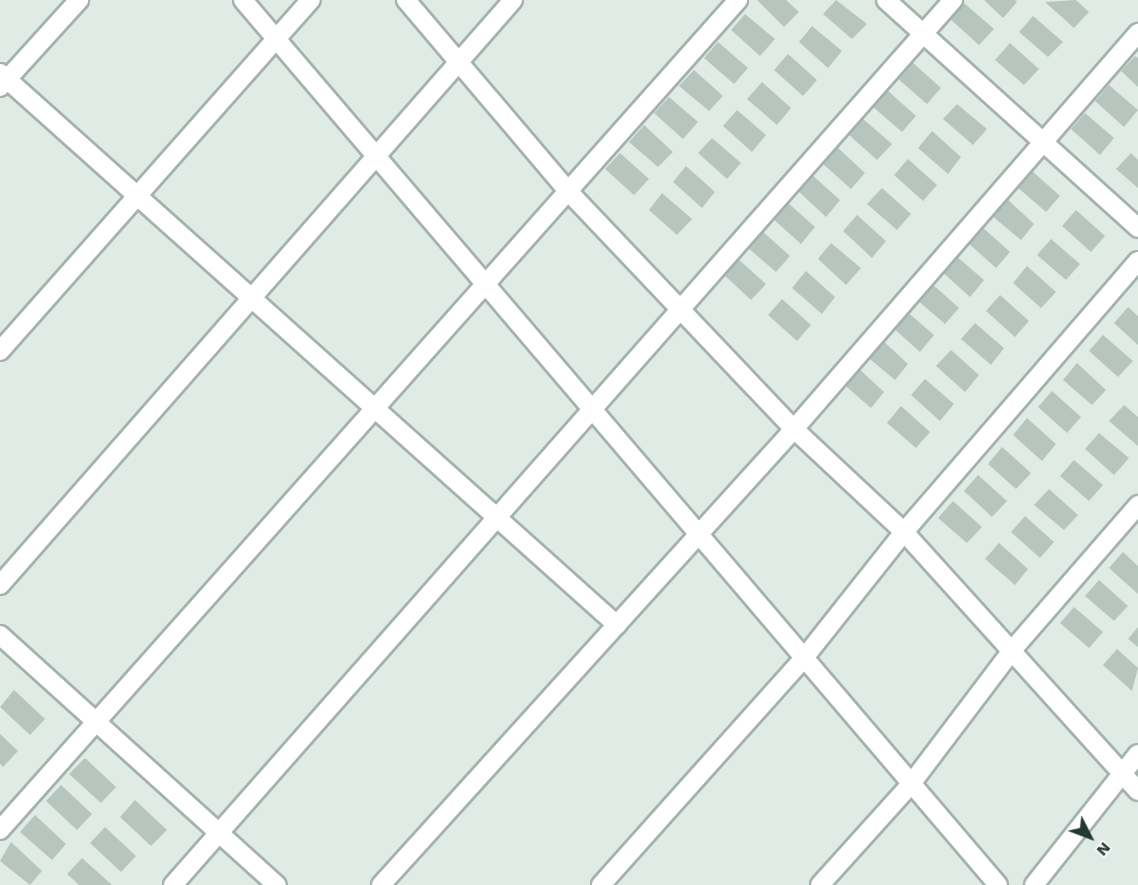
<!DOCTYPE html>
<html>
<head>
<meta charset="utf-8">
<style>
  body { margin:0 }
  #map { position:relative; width:1138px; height:885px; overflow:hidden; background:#e1ebe6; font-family:"Work Sans",sans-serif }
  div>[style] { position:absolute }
  .building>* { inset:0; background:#b7c5bf }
  .roads { filter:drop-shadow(2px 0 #a4b2ad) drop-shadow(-2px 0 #a4b2ad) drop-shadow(0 2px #a4b2ad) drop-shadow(0 -2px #a4b2ad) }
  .minor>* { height:18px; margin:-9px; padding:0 9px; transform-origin:9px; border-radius:9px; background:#fff }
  span { translate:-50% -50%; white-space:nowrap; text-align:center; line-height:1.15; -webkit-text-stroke:4.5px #f1f7f4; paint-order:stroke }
  .north { position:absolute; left:1060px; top:807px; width:60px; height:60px; -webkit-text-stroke:4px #f1f7f4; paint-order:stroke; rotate:132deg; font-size:16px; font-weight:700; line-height:24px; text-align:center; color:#233a34 }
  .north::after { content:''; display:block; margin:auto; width:21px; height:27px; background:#233a34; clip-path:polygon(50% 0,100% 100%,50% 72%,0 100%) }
</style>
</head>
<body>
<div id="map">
  <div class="building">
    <i style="clip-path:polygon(757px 0,786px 0,799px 12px,784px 27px)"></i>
    <i style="clip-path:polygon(836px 0,867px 24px,852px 39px,823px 14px)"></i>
    <i style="clip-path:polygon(984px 0,1015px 0,1017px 2px,1003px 18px)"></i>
    <i style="clip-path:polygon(1076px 0,1089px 12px,1074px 28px,1045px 2px)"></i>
    <i style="clip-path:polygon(964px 3px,994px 29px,979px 45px,950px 19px)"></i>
    <i style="clip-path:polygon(745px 14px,775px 39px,760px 56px,731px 30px)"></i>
    <i style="clip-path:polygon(1033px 16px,1063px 42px,1048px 57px,1019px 32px)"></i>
    <i style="clip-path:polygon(812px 26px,842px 51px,828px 68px,799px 42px)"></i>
    <i style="clip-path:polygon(718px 42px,748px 68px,734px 84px,704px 58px)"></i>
    <i style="clip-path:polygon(1010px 43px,1039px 69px,1024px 85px,995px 60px)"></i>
    <i style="clip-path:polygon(788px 54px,817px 80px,803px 96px,774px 70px)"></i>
    <i style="clip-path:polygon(1135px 56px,1138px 58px,1138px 87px,1121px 71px)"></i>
    <i style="clip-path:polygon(912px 62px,941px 88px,927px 104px,897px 78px)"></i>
    <i style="clip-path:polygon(694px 70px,723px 96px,709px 111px,679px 86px)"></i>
    <i style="clip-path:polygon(762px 82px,791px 108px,777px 125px,747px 99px)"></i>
    <i style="clip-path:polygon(1109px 85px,1138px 110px,1124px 127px,1095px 101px)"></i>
    <i style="clip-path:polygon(887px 90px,916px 116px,902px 132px,873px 107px)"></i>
    <i style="clip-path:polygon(669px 97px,698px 122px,683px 139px,654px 113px)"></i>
    <i style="clip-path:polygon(957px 104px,987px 129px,973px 145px,943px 119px)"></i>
    <i style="clip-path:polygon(737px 110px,766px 135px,752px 152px,723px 126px)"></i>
    <i style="clip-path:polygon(1085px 113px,1114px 138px,1100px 155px,1071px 129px)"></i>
    <i style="clip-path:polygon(862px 118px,892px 144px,877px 160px,848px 134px)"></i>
    <i style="clip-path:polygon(644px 125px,673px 152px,658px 167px,629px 142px)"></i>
    <i style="clip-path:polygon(932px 131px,961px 157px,948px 174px,918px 148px)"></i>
    <i style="clip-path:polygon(712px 138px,741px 163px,727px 179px,698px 153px)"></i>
    <i style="clip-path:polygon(836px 146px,865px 173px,851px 189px,822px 163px)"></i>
    <i style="clip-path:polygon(620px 153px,649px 179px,634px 195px,605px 169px)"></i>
    <i style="clip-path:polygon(1131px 153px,1138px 160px,1138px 188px,1116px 169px)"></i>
    <i style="clip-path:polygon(908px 159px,937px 185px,923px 201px,894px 175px)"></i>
    <i style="clip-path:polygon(686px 166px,715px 192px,702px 208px,673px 182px)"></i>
    <i style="clip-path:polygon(1031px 170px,1060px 196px,1046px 212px,1016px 186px)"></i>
    <i style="clip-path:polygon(811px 174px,840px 200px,826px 217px,797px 190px)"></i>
    <i style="clip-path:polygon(882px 188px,911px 214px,897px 230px,867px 204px)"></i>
    <i style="clip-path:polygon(662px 193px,692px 219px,677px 235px,649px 210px)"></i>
    <i style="clip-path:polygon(1006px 198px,1034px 224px,1021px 240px,991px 215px)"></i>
    <i style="clip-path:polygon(786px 201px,815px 227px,801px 244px,772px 218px)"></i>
    <i style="clip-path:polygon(1076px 210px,1105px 236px,1091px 252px,1062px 226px)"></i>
    <i style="clip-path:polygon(857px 215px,886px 241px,872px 258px,843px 231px)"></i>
    <i style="clip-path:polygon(981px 226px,1010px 252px,996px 268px,967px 242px)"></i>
    <i style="clip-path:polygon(761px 230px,790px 256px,776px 272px,747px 247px)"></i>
    <i style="clip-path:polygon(1051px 239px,1080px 264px,1066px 280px,1037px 255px)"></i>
    <i style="clip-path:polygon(831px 243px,861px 268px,846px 285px,818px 259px)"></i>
    <i style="clip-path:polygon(955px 255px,984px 280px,970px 297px,941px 271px)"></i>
    <i style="clip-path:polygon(737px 258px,766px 284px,751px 300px,723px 274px)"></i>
    <i style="clip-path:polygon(1027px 266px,1056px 292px,1041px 308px,1013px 283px)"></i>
    <i style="clip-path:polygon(806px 271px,835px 297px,822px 314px,792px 288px)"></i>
    <i style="clip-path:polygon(930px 282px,959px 308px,945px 324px,916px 299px)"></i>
    <i style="clip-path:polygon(1000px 295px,1029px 321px,1015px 337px,986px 311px)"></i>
    <i style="clip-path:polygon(782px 299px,811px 325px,797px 341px,768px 315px)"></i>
    <i style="clip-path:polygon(1128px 307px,1138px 316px,1138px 345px,1114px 323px)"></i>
    <i style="clip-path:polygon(905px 310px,934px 335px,920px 352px,891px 326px)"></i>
    <i style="clip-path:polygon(975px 323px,1004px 348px,991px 365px,961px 339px)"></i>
    <i style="clip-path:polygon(1103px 335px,1133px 361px,1118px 377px,1089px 351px)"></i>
    <i style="clip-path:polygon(880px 338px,908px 364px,895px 380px,865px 355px)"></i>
    <i style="clip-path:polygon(951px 350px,979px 375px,965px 392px,936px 366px)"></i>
    <i style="clip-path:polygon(1077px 363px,1106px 390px,1092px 405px,1063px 380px)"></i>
    <i style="clip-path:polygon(856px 366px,884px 392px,871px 408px,841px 382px)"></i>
    <i style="clip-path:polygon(925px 379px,954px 404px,940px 421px,911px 395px)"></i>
    <i style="clip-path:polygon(1052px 391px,1081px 417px,1067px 433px,1038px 407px)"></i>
    <i style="clip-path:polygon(1124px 405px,1138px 417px,1138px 446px,1109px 421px)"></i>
    <i style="clip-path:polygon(901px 406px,930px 432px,916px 448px,887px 423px)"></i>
    <i style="clip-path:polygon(1027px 418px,1056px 444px,1042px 461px,1013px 435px)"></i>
    <i style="clip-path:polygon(1099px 433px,1129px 458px,1114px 475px,1085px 449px)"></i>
    <i style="clip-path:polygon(1002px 447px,1031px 473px,1016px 489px,988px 464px)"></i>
    <i style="clip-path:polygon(1074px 460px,1103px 485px,1089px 501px,1060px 476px)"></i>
    <i style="clip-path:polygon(978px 475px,1007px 501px,992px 517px,964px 491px)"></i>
    <i style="clip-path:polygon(1049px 489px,1078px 515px,1064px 530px,1034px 505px)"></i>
    <i style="clip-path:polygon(953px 501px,982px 527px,967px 543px,938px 518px)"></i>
    <i style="clip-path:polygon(1025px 516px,1054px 542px,1040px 558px,1011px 532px)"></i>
    <i style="clip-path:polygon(999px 543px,1028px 569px,1015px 585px,985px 559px)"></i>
    <i style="clip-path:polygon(1123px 552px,1138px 566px,1138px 594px,1109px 568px)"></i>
    <i style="clip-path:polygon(1099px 580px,1128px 606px,1114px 621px,1085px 596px)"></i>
    <i style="clip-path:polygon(1074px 607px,1103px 632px,1089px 648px,1060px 623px)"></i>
    <i style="clip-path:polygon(1138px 627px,1138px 647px,1128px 639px)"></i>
    <i style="clip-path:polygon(1117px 649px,1138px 668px,1132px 691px,1103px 665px)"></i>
    <i style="clip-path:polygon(14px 690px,45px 719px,30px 735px,0 707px)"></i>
    <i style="clip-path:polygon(0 734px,18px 751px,3px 767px,0 764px)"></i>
    <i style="clip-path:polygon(85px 758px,116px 787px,101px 803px,69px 774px)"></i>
    <i style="clip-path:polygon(61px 785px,92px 814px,77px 830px,46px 801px)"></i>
    <i style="clip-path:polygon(135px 800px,167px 830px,151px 846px,120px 817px)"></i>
    <i style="clip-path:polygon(35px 815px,66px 844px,52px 860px,20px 832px)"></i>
    <i style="clip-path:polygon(105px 827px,136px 856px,121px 872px,90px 843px)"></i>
    <i style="clip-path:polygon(11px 842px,42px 871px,30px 885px,0 861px)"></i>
    <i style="clip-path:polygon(82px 858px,112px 885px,79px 885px,67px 874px)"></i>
  </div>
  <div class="roads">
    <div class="minor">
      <i style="left:243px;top:0;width:1163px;rotate:49.53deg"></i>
      <i style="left:406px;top:0;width:249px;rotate:49.7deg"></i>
      <i style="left:567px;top:190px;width:330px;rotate:46.5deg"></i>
      <i style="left:794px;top:429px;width:151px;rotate:43.1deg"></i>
      <i style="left:904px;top:532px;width:349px;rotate:47.9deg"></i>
      <i style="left:886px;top:0;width:340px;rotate:42.1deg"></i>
      <i style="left:0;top:73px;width:828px;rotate:41.82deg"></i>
      <i style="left:0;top:87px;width:118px;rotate:-47.8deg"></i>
      <i style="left:0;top:351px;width:469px;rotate:-48.5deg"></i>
      <i style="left:0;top:585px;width:778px;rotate:-48.75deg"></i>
      <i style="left:0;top:635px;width:373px;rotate:42.1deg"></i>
      <i style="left:0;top:830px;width:1111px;rotate:-48.36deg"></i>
      <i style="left:173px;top:885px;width:1180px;rotate:-48.61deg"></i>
      <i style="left:381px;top:885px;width:615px;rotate:-47.83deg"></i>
      <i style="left:794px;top:429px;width:525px;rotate:-49.02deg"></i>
      <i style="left:601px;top:885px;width:305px;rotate:-48.2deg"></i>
      <i style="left:804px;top:658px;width:161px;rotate:-51.6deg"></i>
      <i style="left:904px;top:532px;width:358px;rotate:-49.2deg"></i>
      <i style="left:820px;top:885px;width:136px;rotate:-48deg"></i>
      <i style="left:911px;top:784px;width:169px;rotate:-52.9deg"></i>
      <i style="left:1013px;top:649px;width:191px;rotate:-49deg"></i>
      <i style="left:1034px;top:885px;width:167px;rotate:-51.6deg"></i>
    </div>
  </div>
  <div class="north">N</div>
</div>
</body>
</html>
